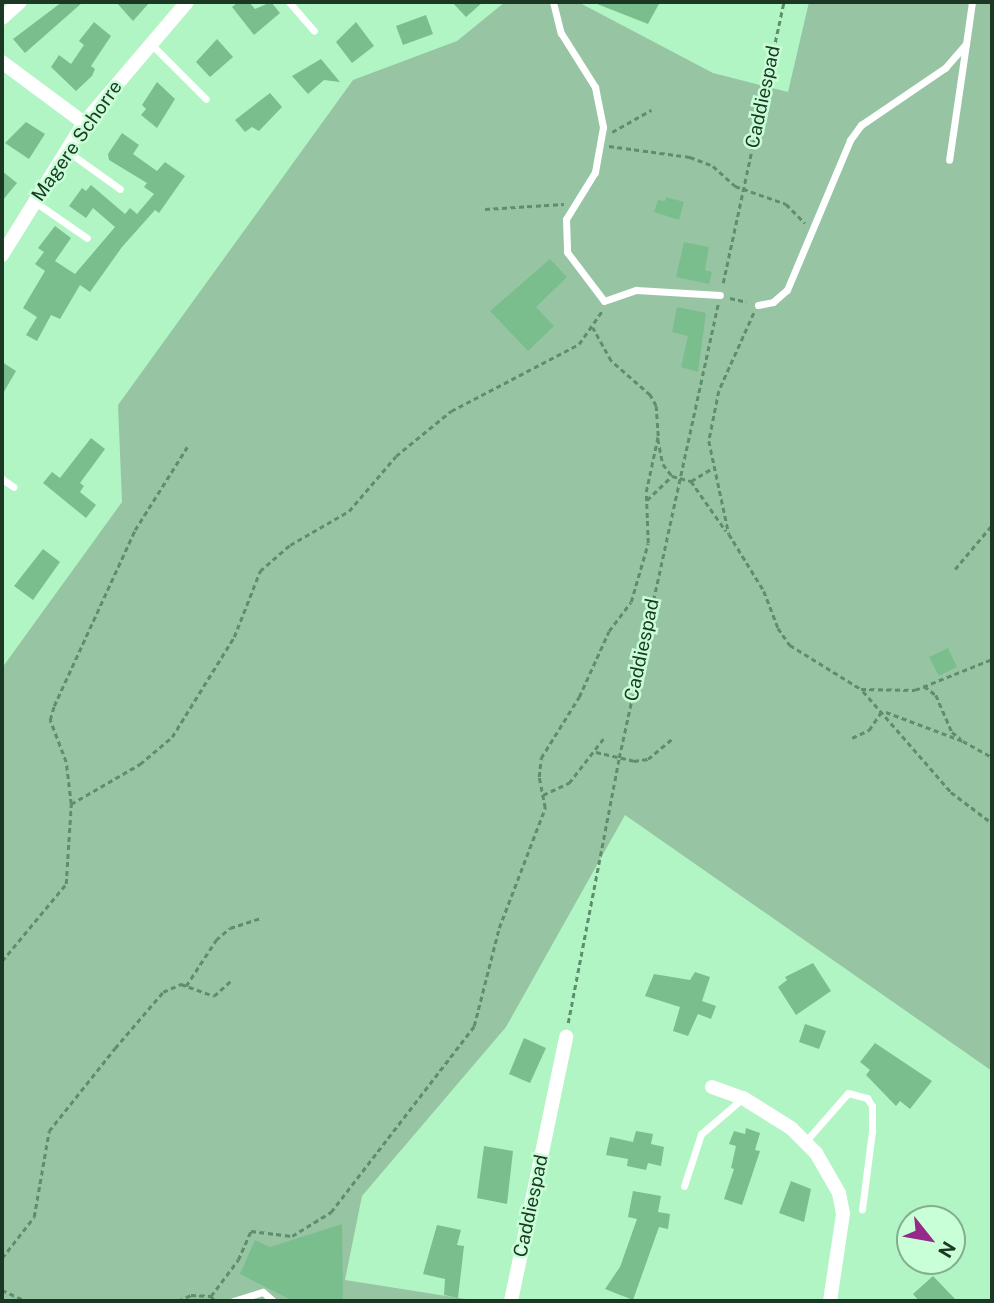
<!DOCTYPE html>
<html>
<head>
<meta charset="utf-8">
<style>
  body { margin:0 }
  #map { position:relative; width:994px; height:1303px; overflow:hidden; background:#b0f5c3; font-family:"Public Sans",sans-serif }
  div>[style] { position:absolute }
  .green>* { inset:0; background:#97c5a3 }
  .building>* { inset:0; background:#7bbe8e }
  .path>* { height:2.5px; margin-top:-1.25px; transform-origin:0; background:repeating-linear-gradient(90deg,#5f8e6d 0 5px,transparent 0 8.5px) }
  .lane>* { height:7px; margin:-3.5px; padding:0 3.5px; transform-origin:3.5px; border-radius:3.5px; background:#fff }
  .street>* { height:14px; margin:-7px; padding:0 7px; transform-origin:7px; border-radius:7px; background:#fff }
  span { translate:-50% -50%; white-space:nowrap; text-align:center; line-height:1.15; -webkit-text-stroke:5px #c8ffd6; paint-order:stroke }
  .street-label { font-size:19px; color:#1c3825 }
  .frame { position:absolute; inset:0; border:4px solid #1c3825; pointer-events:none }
  .north { position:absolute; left:896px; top:1205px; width:70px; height:70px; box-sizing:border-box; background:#c8ffd6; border:2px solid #83af8f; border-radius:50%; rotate:121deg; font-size:19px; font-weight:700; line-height:28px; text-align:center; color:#1c3825 }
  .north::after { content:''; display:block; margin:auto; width:24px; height:32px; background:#962a8b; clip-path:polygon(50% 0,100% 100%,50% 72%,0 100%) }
</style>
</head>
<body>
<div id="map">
  <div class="green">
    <i style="clip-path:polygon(505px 2px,578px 2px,713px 73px,788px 92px,809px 2px,992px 2px,992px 1071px,625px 815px,506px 1027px,362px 1196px,345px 1280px,478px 1301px,2px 1301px,2px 668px,122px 502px,118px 405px,353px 80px,457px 41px)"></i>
  </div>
  <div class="building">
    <i style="clip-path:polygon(62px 2px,83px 2px,25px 53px,13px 39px)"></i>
    <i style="clip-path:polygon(116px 2px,150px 2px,133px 21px)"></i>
    <i style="clip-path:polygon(238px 2px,249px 2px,255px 9px,271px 2px,280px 13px,254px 35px,232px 7px)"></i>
    <i style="clip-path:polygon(452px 2px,483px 2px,466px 17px)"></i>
    <i style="clip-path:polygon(592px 2px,660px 2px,648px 24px)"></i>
    <i style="clip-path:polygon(426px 15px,433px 34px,403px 45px,396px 26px)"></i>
    <i style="clip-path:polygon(94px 22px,111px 36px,91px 66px,95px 69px,92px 76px,76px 91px,51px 67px,59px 55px,71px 64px,84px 45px,79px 41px)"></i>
    <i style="clip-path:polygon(356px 22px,374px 46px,352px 63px,336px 42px)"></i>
    <i style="clip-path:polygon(217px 39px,233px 57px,210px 77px,196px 62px)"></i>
    <i style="clip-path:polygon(321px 59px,340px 82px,324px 80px,308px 94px,292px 76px)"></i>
    <i style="clip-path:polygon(157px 82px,175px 99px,157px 128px,141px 115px,146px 109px,142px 105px)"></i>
    <i style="clip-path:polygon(270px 93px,282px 107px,259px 131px,252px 127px,245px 132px,235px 120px)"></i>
    <i style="clip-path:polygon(26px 122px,45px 134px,29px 159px,5px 143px)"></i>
    <i style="clip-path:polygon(122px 133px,139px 145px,133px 154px,157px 171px,165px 162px,185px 176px,159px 213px,155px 210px,122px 247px,90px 292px,80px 285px,60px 319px,51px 315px,37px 341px,26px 335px,37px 317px,23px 308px,45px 271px,35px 264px,44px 252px,38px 248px,55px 226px,71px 238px,55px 261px,75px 274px,115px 227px,93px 208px,86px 218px,69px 206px,82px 188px,86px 191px,91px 185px,125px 214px,130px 208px,137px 214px,154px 194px,144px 187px,147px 183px,109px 160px,108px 154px)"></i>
    <i style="clip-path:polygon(2px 171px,17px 183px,2px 201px)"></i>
    <i style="clip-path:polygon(666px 197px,684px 202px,679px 220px,654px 212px,658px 200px,665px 201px)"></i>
    <i style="clip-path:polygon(684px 242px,709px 247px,705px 270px,712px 272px,709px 284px,676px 277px)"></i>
    <i style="clip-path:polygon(550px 259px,567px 277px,536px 307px,554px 326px,528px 351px,490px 311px)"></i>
    <i style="clip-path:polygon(677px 307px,706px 313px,698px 372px,681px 367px,688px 336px,672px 332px)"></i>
    <i style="clip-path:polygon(2px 362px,16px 371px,2px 395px)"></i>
    <i style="clip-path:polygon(91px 438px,105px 449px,80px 483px,84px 486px,80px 492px,96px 505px,86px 518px,43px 483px,52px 472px,60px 478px)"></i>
    <i style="clip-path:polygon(43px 549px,60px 562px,33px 600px,14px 586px)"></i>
    <i style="clip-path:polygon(948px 648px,957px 667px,939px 676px,929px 657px)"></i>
    <i style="clip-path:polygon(813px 963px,831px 991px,796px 1015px,778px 987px,787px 980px,785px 977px)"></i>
    <i style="clip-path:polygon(695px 972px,710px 977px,702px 1001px,716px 1006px,711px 1019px,698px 1014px,688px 1036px,673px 1031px,680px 1007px,645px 996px,654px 974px,690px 980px)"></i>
    <i style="clip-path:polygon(805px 1024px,826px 1031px,819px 1049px,799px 1042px)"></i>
    <i style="clip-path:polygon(524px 1038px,546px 1048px,530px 1083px,509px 1074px)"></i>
    <i style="clip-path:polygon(875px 1043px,932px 1081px,910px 1109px,900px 1101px,896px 1106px,866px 1075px,870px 1070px,860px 1062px)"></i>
    <i style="clip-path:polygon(746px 1128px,760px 1133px,755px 1150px,760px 1151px,742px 1205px,724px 1199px,734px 1169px,731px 1168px,736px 1146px,729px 1144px,734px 1131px,745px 1134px)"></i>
    <i style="clip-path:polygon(636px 1131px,653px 1134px,651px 1144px,664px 1147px,661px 1166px,648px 1163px,646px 1170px,627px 1166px,628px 1159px,606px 1155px,610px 1137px,633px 1142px)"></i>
    <i style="clip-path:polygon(484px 1146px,513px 1151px,507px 1204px,477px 1198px)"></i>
    <i style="clip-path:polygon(791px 1181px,811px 1189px,804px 1222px,779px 1213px)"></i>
    <i style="clip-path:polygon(633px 1191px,661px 1196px,658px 1212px,670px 1214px,668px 1229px,659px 1227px,633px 1300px,605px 1289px,620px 1267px,637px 1219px,628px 1217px)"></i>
    <i style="clip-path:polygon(342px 1224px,343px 1301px,293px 1301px,240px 1274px,255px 1240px,270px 1247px)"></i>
    <i style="clip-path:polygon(437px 1225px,461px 1230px,457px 1245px,464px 1246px,458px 1298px,444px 1295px,445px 1279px,423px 1274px)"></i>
    <i style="clip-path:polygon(933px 1276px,957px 1301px,919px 1301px,913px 1294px)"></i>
  </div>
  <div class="path">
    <i style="left:612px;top:132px;width:45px;rotate:-29.4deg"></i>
    <i style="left:609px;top:146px;width:82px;rotate:7.7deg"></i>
    <i style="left:690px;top:157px;width:25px;rotate:21deg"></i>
    <i style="left:713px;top:166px;width:30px;rotate:42deg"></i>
    <i style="left:735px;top:186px;width:54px;rotate:19.4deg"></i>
    <i style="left:786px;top:204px;width:27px;rotate:45deg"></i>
    <i style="left:485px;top:209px;width:79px;rotate:-3.6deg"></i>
    <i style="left:723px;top:283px;width:288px;rotate:-77.8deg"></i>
    <i style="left:730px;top:298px;width:17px;rotate:13deg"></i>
    <i style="left:754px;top:313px;width:85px;rotate:114.2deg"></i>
    <i style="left:719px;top:391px;width:51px;rotate:101.3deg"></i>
    <i style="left:709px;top:441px;width:95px;rotate:77.9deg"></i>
    <i style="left:729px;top:534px;width:67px;rotate:58.4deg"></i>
    <i style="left:764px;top:591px;width:40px;rotate:69deg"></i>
    <i style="left:778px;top:628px;width:21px;rotate:55deg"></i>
    <i style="left:790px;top:645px;width:84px;rotate:31.8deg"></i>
    <i style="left:861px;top:689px;width:54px;rotate:1.1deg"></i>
    <i style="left:915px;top:690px;width:83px;rotate:-21.9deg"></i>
    <i style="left:658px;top:439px;width:25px;rotate:79deg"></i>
    <i style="left:663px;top:464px;width:15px;rotate:53deg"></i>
    <i style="left:672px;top:476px;width:20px;rotate:15deg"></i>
    <i style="left:691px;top:481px;width:23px;rotate:-31deg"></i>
    <i style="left:691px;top:481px;width:61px;rotate:55deg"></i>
    <i style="left:647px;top:500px;width:35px;rotate:-44deg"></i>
    <i style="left:955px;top:569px;width:57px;rotate:-49.9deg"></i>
    <i style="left:924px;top:686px;width:15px;rotate:37deg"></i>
    <i style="left:936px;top:695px;width:40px;rotate:66.6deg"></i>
    <i style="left:952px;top:732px;width:11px;rotate:38deg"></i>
    <i style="left:863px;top:691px;width:134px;rotate:48.9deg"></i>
    <i style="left:951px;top:792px;width:51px;rotate:37.1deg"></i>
    <i style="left:886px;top:712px;width:82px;rotate:20.6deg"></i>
    <i style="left:963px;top:741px;width:33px;rotate:29deg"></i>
    <i style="left:852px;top:738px;width:19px;rotate:-25deg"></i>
    <i style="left:869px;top:730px;width:23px;rotate:-56deg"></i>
    <i style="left:596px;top:752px;width:39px;rotate:13deg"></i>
    <i style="left:634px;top:761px;width:14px;rotate:-8deg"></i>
    <i style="left:648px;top:759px;width:33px;rotate:-40deg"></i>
    <i style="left:543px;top:795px;width:29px;rotate:-25deg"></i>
    <i style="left:569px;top:783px;width:56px;rotate:-52.3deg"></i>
    <i style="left:71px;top:804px;width:42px;rotate:-96.8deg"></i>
    <i style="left:66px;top:762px;width:45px;rotate:-110.9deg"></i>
    <i style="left:50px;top:720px;width:15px;rotate:-74deg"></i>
    <i style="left:54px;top:706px;width:194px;rotate:-65.3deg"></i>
    <i style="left:135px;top:530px;width:98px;rotate:-57.9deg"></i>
    <i style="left:2px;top:961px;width:100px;rotate:-50.3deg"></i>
    <i style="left:66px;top:884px;width:80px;rotate:-86.4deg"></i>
    <i style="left:71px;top:804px;width:80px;rotate:-30.1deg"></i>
    <i style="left:140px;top:764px;width:42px;rotate:-40.2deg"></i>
    <i style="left:172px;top:737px;width:118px;rotate:-58.2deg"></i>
    <i style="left:234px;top:637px;width:71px;rotate:-68.5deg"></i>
    <i style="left:260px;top:571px;width:40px;rotate:-41deg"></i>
    <i style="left:290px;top:545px;width:68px;rotate:-30deg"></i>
    <i style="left:349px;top:511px;width:72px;rotate:-49.5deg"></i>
    <i style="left:396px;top:456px;width:71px;rotate:-39.3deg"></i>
    <i style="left:451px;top:411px;width:144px;rotate:-27.6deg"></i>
    <i style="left:579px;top:344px;width:40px;rotate:-55.1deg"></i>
    <i style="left:186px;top:986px;width:55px;rotate:-56.9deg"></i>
    <i style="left:216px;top:940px;width:18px;rotate:-41deg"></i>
    <i style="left:230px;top:928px;width:32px;rotate:-18deg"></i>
    <i style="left:568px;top:1023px;width:270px;rotate:-79.1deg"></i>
    <i style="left:619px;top:758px;width:465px;rotate:-77.7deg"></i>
    <i style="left:2px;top:1258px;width:52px;rotate:-52deg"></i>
    <i style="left:34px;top:1217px;width:87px;rotate:-80.1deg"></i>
    <i style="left:49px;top:1131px;width:106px;rotate:-51.5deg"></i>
    <i style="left:115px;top:1048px;width:74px;rotate:-49.4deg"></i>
    <i style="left:163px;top:992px;width:20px;rotate:-24deg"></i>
    <i style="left:181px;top:984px;width:35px;rotate:20deg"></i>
    <i style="left:214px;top:996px;width:24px;rotate:-42deg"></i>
    <i style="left:2px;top:1290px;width:26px;rotate:25deg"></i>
    <i style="left:211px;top:1296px;width:45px;rotate:-53.1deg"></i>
    <i style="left:238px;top:1260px;width:32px;rotate:-66deg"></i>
    <i style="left:251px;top:1231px;width:41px;rotate:7deg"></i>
    <i style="left:292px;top:1236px;width:46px;rotate:-31.6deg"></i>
    <i style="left:331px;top:1212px;width:235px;rotate:-52.4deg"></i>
    <i style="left:474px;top:1026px;width:101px;rotate:-75.7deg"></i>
    <i style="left:499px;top:928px;width:129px;rotate:-69deg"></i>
    <i style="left:545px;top:808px;width:32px;rotate:-101deg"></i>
    <i style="left:539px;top:777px;width:19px;rotate:-84deg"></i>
    <i style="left:541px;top:758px;width:72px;rotate:-58.1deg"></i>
    <i style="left:579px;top:697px;width:72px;rotate:-65.6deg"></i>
    <i style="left:609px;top:631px;width:36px;rotate:-53deg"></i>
    <i style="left:631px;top:602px;width:61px;rotate:-73.9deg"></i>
    <i style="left:648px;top:543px;width:51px;rotate:-92.2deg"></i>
    <i style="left:646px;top:492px;width:57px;rotate:-77.9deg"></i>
    <i style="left:658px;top:436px;width:30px;rotate:-94deg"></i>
    <i style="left:656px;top:406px;width:13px;rotate:-119deg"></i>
    <i style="left:650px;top:395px;width:52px;rotate:-138.9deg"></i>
    <i style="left:611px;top:361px;width:38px;rotate:-119deg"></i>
    <i style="left:178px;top:1301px;width:14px;rotate:-25deg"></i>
    <i style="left:191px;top:1295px;width:20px;rotate:3deg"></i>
    <i style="left:211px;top:1296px;width:6px;rotate:51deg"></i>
  </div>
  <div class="lane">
    <i style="left:289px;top:2px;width:38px;rotate:49deg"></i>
    <i style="left:553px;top:2px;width:32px;rotate:76deg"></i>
    <i style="left:561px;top:33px;width:64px;rotate:57.8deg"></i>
    <i style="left:595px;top:87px;width:41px;rotate:78.7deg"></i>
    <i style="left:603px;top:127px;width:46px;rotate:100.1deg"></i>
    <i style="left:595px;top:172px;width:55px;rotate:121.7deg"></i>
    <i style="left:566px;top:219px;width:33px;rotate:88deg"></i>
    <i style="left:567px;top:252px;width:61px;rotate:52.9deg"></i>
    <i style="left:604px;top:301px;width:34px;rotate:-19deg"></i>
    <i style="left:636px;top:290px;width:84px;rotate:3.4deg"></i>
    <i style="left:150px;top:43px;width:79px;rotate:45deg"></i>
    <i style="left:966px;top:44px;width:42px;rotate:-81.9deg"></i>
    <i style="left:67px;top:151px;width:65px;rotate:35.6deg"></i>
    <i style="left:35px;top:202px;width:63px;rotate:34.7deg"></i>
    <i style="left:758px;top:305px;width:15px;rotate:-11deg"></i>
    <i style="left:773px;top:302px;width:18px;rotate:-41deg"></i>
    <i style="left:787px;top:290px;width:163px;rotate:-67.2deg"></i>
    <i style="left:850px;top:140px;width:19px;rotate:-54deg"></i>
    <i style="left:861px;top:125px;width:102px;rotate:-34.2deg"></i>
    <i style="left:945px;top:68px;width:32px;rotate:-49deg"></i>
    <i style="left:966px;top:44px;width:117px;rotate:98.3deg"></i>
    <i style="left:2px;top:479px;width:14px;rotate:34deg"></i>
    <i style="left:805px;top:1142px;width:65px;rotate:-48.7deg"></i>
    <i style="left:848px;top:1093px;width:20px;rotate:15deg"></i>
    <i style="left:867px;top:1098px;width:9px;rotate:58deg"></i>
    <i style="left:872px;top:1106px;width:25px;rotate:90deg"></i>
    <i style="left:872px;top:1131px;width:79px;rotate:97.3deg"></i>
    <i style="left:684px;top:1186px;width:55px;rotate:-71.9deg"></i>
    <i style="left:701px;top:1134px;width:55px;rotate:-40.6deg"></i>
    <i style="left:233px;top:1301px;width:31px;rotate:-17deg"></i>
    <i style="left:263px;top:1292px;width:13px;rotate:42deg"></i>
  </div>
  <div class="street">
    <i style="left:2px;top:18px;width:24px;rotate:-42deg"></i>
    <i style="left:2px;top:62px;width:102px;rotate:36.6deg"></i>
    <i style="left:2px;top:255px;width:155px;rotate:-58.2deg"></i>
    <i style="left:84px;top:123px;width:159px;rotate:-49.6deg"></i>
    <i style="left:712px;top:1087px;width:33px;rotate:20deg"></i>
    <i style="left:743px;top:1098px;width:57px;rotate:32deg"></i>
    <i style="left:791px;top:1128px;width:35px;rotate:45deg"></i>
    <i style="left:816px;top:1153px;width:46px;rotate:60.1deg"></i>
    <i style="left:839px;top:1193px;width:21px;rotate:79deg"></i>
    <i style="left:843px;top:1214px;width:88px;rotate:98.5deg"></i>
    <i style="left:511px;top:1301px;width:270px;rotate:-78.2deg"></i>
  </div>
  <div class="street-label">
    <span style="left:763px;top:97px;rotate:-78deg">Caddiespad</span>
    <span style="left:77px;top:141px;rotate:-55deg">Magere Schorre</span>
    <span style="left:642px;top:650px;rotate:-78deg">Caddiespad</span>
    <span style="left:531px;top:1206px;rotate:-78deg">Caddiespad</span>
  </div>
  <div class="frame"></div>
  <div class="north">N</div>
</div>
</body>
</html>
